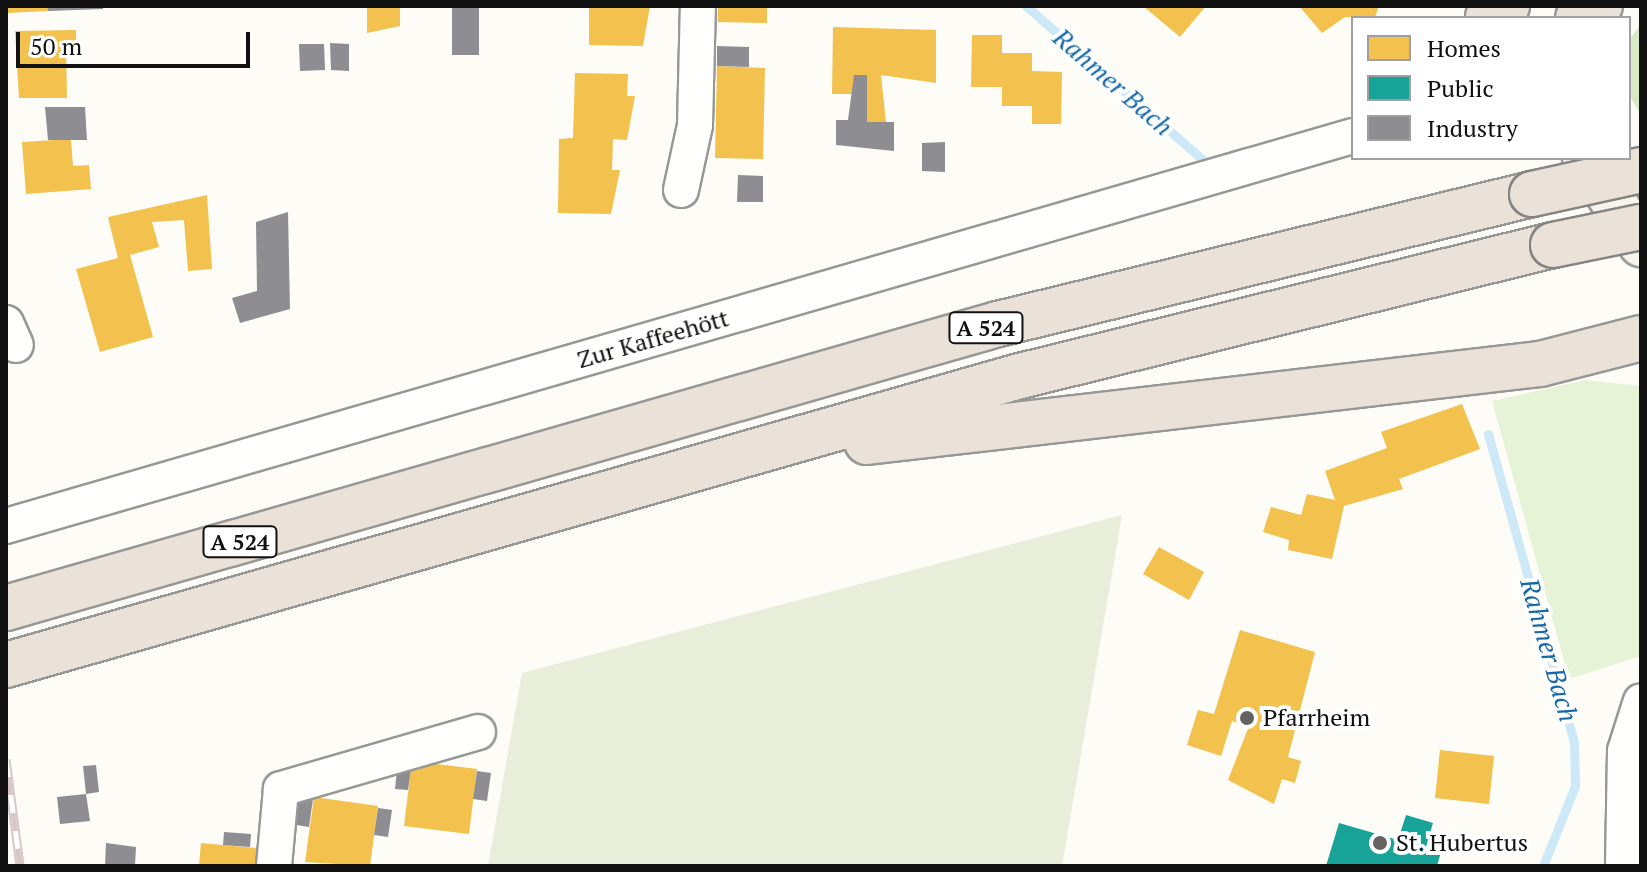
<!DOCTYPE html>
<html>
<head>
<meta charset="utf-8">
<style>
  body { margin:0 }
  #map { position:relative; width:1647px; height:872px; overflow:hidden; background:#fdfcf7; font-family:"PT Serif",serif }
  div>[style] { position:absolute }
  .green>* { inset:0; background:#e7f3d7 }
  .forest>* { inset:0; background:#d8eac5 }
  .cemetery>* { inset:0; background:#e9eedb }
  .homes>* { inset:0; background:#f2c14e }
  .public>* { inset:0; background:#17a398 }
  .industry>* { inset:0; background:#8d8d92 }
  .stream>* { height:9px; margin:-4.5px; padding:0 4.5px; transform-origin:4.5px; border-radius:4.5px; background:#cde8f7 }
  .roads { filter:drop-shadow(2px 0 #979795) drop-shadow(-2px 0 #979795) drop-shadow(0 2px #979795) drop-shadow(0 -2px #979795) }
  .minor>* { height:34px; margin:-17px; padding:0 17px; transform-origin:17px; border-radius:17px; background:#fffffe }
  .secondary>* { height:44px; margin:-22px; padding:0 22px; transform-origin:22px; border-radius:22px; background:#f6f4eb }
  .motorway>* { height:44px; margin:-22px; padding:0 22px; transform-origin:22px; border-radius:22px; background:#eae1d8 }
  .rail>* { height:9px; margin-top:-4.5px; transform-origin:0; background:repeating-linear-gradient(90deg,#fff 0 18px,#d9c6c7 0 36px); box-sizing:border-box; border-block:2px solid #d9c6c7 }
  .bridges { filter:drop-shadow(2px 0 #858482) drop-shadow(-2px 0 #858482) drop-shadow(0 2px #858482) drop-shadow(0 -2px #858482) }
  .motorway-bridge>* { height:44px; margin:-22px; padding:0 22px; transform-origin:22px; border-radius:22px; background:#eae1d8 }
  .dots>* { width:22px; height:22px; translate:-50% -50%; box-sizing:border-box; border:4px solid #fff; border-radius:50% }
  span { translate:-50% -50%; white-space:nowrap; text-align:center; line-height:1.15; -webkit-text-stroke:8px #fff; paint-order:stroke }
  .shield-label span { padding:2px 6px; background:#fff; border:2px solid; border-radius:6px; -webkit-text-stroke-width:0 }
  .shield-label { font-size:22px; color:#111; font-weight:700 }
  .street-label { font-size:24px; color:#111 }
  .poi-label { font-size:24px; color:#111 }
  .left { translate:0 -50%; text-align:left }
  .water-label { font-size:26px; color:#1768a6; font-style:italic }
  .frame { position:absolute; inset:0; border:8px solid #111; pointer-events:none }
  .legend { position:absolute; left:1351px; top:16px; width:280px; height:144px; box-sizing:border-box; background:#fff; border:2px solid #a0a0a0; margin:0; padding:10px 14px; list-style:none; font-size:24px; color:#111 }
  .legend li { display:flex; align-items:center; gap:16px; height:40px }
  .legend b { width:40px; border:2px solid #a0a0a0 }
  .scale { position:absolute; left:16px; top:32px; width:234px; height:36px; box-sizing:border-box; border:4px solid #111; border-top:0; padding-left:10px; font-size:24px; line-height:28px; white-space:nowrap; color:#111; -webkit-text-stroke:6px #fff; paint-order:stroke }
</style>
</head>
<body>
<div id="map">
  <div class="green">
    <i style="clip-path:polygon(1585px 380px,1641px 386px,1641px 656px,1569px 679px,1492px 401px)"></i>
  </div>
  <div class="forest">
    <i style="clip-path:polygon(1641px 24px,1641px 115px,1629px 95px,1629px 40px)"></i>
  </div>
  <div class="cemetery">
    <i style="clip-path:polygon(1122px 515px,1062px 866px,488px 866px,522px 673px)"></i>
  </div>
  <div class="homes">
    <i style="clip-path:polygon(6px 6px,47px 6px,48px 11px,7px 13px)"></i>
    <i style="clip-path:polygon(367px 6px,400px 6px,400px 26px,367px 33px)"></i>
    <i style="clip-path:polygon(589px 6px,650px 6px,643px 46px,589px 45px)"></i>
    <i style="clip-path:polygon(718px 6px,767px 6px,767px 23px,718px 22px)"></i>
    <i style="clip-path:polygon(1143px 6px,1206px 6px,1180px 37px)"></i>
    <i style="clip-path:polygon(1299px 6px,1379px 6px,1375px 17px,1345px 17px,1322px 33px)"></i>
    <i style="clip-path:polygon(833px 27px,936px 30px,936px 83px,881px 75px,886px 122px,867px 122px,867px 75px,854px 75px,854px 94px,832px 94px)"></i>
    <i style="clip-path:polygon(76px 30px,76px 50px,66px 49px,67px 98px,19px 98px,15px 31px)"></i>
    <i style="clip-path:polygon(972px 35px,1002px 35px,1002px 53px,1032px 53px,1032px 71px,1062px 72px,1061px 124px,1032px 124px,1032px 106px,1002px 106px,1002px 87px,971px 87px)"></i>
    <i style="clip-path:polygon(717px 66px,765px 68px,763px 159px,715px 158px)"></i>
    <i style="clip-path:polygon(575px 73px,628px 74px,627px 96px,635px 96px,627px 140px,613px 139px,612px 170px,620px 170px,611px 214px,558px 213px,559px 139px,573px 138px)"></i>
    <i style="clip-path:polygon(71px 139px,73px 166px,89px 165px,91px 189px,26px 194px,22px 142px)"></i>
    <i style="clip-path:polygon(207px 195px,212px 269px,188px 271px,184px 220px,152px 222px,159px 247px,130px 255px,153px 337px,100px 352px,76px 269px,118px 258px,108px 217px)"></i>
    <i style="clip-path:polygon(1462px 404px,1480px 449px,1399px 479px,1403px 489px,1344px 506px,1332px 559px,1288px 550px,1289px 540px,1263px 532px,1271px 507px,1301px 515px,1307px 494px,1335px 500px,1325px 471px,1387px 448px,1381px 432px)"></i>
    <i style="clip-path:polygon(1159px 547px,1204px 572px,1189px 600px,1143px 574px)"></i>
    <i style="clip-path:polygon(1240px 630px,1315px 652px,1288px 757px,1301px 761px,1295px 783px,1282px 779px,1274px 804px,1228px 780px,1249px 726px,1232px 721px,1221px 756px,1187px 745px,1198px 710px,1214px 714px)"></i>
    <i style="clip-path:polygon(1440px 750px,1494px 756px,1489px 804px,1435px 798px)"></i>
    <i style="clip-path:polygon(412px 761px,477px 769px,469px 834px,404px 826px)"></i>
    <i style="clip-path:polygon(314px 797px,378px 806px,370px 866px,305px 862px)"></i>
    <i style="clip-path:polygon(201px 843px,257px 848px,255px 866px,199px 866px)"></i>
  </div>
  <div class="public">
    <i style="clip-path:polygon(1406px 815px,1433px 823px,1426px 847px,1441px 852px,1437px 866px,1326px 866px,1339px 823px,1398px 840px)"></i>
  </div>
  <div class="industry">
    <i style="clip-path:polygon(47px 6px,103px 6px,103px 9px,48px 11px)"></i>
    <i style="clip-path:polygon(452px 6px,479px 6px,479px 55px,452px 55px)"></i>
    <i style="clip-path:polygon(330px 43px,349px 44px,349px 71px,331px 70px)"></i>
    <i style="clip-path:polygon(299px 44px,324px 44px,325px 70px,300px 71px)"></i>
    <i style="clip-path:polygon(717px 46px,749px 47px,749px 67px,717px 66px)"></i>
    <i style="clip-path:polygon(854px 75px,867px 75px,867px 122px,894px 122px,894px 151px,836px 145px,836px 120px,848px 120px)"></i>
    <i style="clip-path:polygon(45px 107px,85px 107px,87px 140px,48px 140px)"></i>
    <i style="clip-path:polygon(945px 142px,945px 172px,922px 171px,922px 143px)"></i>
    <i style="clip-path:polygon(738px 175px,763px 176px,763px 202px,737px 202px)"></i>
    <i style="clip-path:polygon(288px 212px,290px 309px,240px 323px,232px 298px,257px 291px,256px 222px)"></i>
    <i style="clip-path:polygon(398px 761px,412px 763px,408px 790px,395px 789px)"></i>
    <i style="clip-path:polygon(96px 765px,99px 792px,86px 794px,83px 766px)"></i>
    <i style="clip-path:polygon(477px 771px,491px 773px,487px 801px,473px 799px)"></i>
    <i style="clip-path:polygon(86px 794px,90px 821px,60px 824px,57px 797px)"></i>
    <i style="clip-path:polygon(299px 797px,313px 799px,309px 827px,296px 825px)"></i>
    <i style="clip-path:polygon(378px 808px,392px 810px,388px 837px,374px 835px)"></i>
    <i style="clip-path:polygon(224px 832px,251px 834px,250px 847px,223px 845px)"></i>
    <i style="clip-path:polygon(106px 843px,136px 847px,135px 866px,105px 866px)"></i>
  </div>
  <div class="stream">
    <i style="left:1026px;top:6px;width:232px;rotate:41deg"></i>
    <i style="left:1488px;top:434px;width:320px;rotate:74.4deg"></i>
    <i style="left:1574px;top:742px;width:44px;rotate:88.7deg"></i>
    <i style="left:1575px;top:786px;width:86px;rotate:111.8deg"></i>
  </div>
  <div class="roads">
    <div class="minor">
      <i style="left:681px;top:190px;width:66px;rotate:-77.8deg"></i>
      <i style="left:695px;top:125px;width:119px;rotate:-88.6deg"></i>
      <i style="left:6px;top:323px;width:24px;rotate:66deg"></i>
      <i style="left:6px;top:526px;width:1402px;rotate:-16.15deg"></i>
      <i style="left:274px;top:866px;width:77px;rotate:-84.8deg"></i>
      <i style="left:281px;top:789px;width:205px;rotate:-16.1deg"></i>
      <i style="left:1623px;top:866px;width:115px;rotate:-89deg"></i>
      <i style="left:1625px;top:751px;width:52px;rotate:-72.3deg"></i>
    </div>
    <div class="secondary">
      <i style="left:1585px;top:158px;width:103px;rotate:56.9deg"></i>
    </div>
    <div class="motorway">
      <i style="left:1488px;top:17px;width:22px;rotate:-30deg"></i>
      <i style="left:1578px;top:18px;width:25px;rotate:-29deg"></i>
      <i style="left:867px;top:442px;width:678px;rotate:-6.61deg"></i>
      <i style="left:1540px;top:364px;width:104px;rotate:-14.4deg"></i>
      <i style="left:6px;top:608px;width:1032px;rotate:-15.98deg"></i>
      <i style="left:998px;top:324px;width:550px;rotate:-13.68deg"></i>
      <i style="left:6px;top:665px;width:1054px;rotate:-15.91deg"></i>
      <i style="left:1020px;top:376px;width:549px;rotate:-13.81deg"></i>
    </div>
  </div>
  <div class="rail">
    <i style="left:6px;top:759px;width:108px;rotate:82.5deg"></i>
  </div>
  <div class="bridges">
    <div class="motorway-bridge">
      <i style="left:1532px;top:194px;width:112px;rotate:-12.4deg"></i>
      <i style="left:1553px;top:245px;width:90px;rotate:-11.6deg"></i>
    </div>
  </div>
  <div class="dots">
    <i style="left:1247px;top:718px;background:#646362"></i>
    <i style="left:1380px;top:843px;background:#646362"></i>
  </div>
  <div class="shield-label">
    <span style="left:986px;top:328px">A 524</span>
    <span style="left:240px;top:542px">A 524</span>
  </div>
  <div class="street-label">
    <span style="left:653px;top:339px;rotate:-16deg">Zur Kaffeehött</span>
  </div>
  <div class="poi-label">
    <span class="left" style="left:1263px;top:718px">Pfarrheim</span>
    <span class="left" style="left:1396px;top:843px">St. Hubertus</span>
  </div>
  <div class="water-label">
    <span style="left:1113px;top:82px;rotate:41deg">Rahmer Bach</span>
    <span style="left:1549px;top:650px;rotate:74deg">Rahmer Bach</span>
  </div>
  <div class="frame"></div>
  <ul class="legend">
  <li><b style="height:22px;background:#f2c14e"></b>Homes</li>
  <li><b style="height:22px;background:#17a398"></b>Public</li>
  <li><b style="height:22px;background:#8d8d92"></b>Industry</li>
  </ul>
  <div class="scale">50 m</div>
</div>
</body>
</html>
